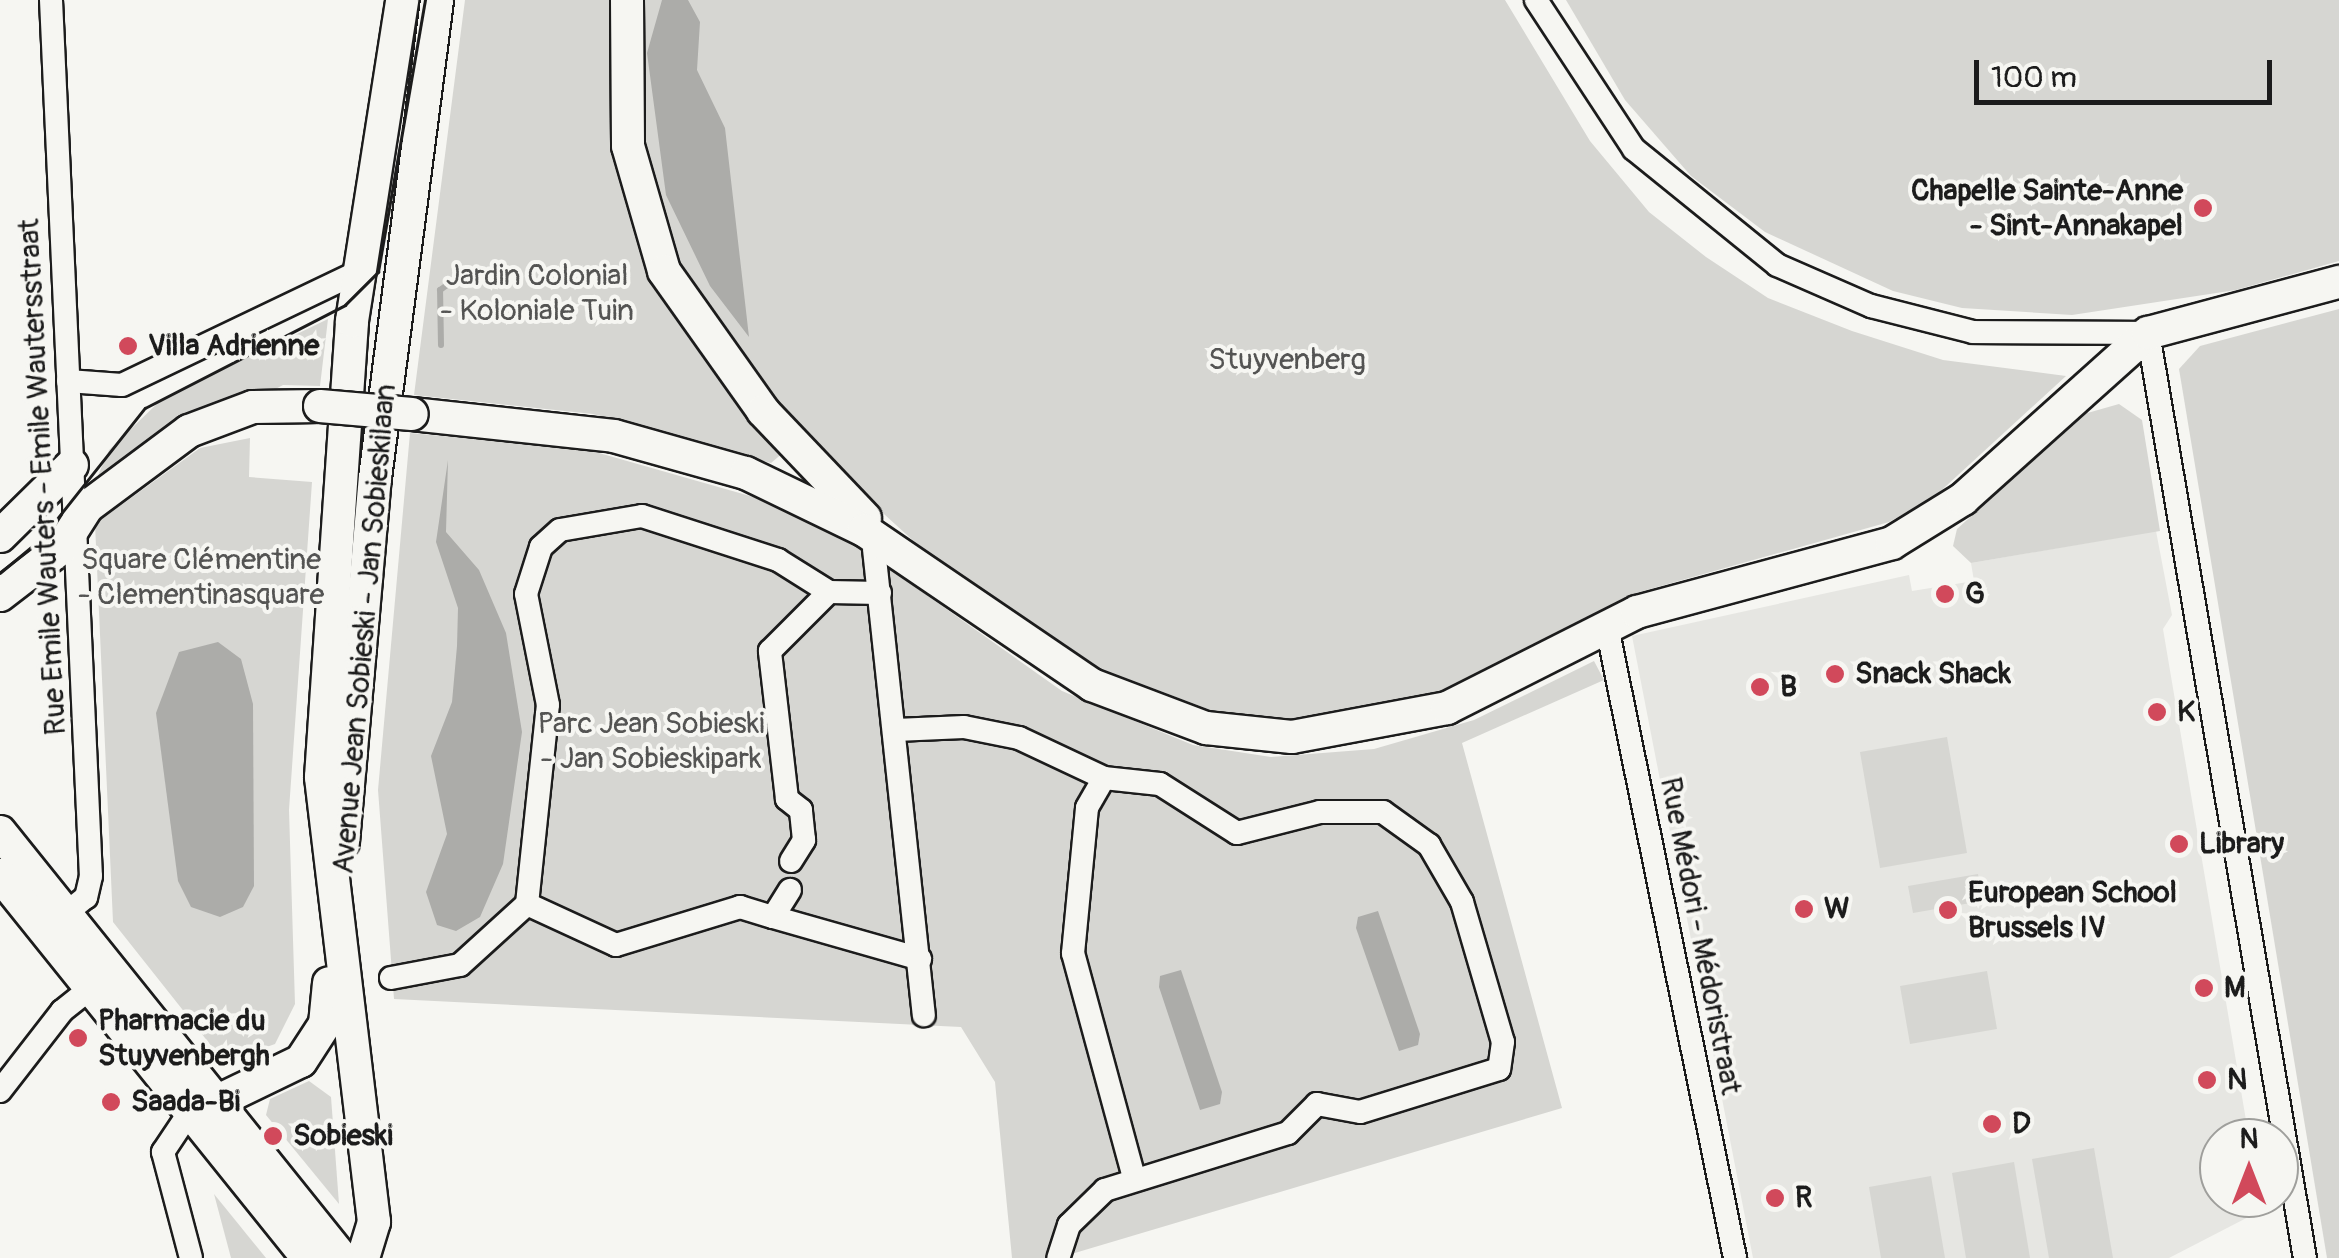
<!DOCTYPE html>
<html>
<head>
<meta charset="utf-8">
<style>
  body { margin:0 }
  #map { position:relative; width:2339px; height:1258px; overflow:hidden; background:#f6f6f2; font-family:Pangolin,sans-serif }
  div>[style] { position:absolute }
  .built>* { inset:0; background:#e6e6e2 }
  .green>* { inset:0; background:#d6d6d2 }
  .water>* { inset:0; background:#acaca9 }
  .stream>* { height:6px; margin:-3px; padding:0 3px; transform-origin:3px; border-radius:3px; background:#acaca9 }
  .roads { filter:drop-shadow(2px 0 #1c1c1c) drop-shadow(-2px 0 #1c1c1c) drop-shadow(0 2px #1c1c1c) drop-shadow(0 -2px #1c1c1c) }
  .street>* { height:22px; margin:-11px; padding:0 11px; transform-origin:11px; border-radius:11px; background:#f6f6f2 }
  .secondary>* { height:32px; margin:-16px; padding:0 16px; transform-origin:16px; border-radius:16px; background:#f6f6f2 }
  .tram>* { height:2.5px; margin:-1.25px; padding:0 1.25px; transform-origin:1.25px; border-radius:1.25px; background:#1c1c1c }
  .bridges { filter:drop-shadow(2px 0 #1c1c1c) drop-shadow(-2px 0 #1c1c1c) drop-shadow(0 2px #1c1c1c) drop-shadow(0 -2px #1c1c1c) }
  .secondary-bridge>* { height:32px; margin:-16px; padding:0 16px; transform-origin:16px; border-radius:16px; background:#f6f6f2 }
  .dots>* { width:28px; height:28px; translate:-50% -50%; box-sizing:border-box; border:5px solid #f6f6f2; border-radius:50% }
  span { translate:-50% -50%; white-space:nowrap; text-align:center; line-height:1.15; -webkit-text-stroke:8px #f6f6f2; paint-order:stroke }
  .poi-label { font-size:30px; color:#1c1c1c; font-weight:700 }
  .right { translate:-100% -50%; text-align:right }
  .left { translate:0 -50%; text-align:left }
  .park-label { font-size:30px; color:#545453 }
  .street-label { font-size:30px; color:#1c1c1c }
  .north { position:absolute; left:2199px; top:1118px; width:100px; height:100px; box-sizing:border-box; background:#f6f6f2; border:2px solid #9f9f9c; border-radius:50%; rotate:0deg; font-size:28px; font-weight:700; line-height:40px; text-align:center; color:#1c1c1c }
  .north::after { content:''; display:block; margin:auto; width:35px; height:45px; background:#d1495b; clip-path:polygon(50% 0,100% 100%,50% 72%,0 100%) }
  .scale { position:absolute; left:1974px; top:60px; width:298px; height:45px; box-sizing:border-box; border:5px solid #1c1c1c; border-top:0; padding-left:12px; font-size:30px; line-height:35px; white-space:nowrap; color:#1c1c1c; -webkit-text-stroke:8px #f6f6f2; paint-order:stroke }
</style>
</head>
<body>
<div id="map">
  <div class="built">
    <i style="clip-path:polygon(2156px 531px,2172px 615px,2163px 629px,2249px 1138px,2219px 1138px,2219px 1198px,2258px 1198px,2260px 1211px,2169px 1258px,1753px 1258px,1632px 636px,1909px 575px,1912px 591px,1974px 581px,1971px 563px)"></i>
  </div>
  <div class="green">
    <i style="clip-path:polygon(465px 0,615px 0,613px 127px,634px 228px,645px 257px,784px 452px,771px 463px,593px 414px,414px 395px)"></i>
    <i style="clip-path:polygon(639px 0,1505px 0,1590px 141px,1649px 212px,1706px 257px,1768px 298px,1852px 331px,1943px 360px,2066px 376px,1933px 498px,1889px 522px,1636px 593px,1442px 692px,1302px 721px,1232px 718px,1090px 665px,940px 565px,807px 444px,671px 258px,644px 174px)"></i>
    <i style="clip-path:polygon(1566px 0,2339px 0,2339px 261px,2236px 290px,2072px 315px,1962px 308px,1893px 291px,1765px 232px,1691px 176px,1625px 100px)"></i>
    <i style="clip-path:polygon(2339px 309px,2339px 1258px,2327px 1258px,2179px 369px,2200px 346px)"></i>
    <i style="clip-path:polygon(328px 319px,320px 386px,283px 385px,93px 487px,109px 450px,162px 399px)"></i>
    <i style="clip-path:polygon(2119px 404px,2142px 420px,2160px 531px,1971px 563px,1953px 546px,1957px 529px,2084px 414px)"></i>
    <i style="clip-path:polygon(410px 433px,585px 449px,764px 500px,853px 543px,1062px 691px,1193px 745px,1271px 757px,1374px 749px,1474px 720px,1594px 661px,1604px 680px,1462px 743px,1562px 1108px,1058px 1258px,1012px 1258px,995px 1082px,961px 1027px,394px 999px,378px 790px)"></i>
    <i style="clip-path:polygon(250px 438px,249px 477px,312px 482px,289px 810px,295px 1004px,275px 1044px,224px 1062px,113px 922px,95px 524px,200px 448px)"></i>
    <i style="clip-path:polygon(1947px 737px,1967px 853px,1880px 868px,1860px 752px)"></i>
    <i style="clip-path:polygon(1978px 874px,1982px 901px,1913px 913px,1908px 886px)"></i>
    <i style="clip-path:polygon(1987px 971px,1997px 1029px,1910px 1044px,1900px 986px)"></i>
    <i style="clip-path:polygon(309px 1081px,331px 1097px,339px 1204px,266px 1115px,270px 1099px)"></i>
    <i style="clip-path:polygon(2094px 1148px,2113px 1258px,2049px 1258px,2032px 1159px)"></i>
    <i style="clip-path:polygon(2014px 1162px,2030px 1258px,1966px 1258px,1952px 1173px)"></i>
    <i style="clip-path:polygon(1931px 1176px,1945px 1258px,1881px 1258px,1869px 1187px)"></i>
    <i style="clip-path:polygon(214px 1194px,266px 1258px,231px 1258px)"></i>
  </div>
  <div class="water">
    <i style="clip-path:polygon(662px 0,688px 0,700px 22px,697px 70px,725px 128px,749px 337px,710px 286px,666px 195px,647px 53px)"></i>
    <i style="clip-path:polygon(448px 460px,446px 532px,479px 570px,506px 633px,522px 732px,503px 864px,480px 917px,456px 931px,437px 925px,426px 892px,447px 834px,431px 756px,452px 702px,457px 646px,458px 608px,436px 542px)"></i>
    <i style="clip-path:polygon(218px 642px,241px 659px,253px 704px,254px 886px,243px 907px,220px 917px,191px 907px,178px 881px,156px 713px,179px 652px)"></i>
    <i style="clip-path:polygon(1378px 911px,1420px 1034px,1418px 1045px,1399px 1051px,1356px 928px,1358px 917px)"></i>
    <i style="clip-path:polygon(1181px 970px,1222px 1092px,1220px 1104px,1200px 1110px,1159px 987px,1160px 976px)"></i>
  </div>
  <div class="stream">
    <i style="left:441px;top:345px;width:55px;rotate:-91deg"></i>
    <i style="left:440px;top:290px;width:12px;rotate:-35deg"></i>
  </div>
  <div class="roads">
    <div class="street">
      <i style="left:51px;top:0;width:877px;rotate:87.39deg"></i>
      <i style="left:91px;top:876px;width:22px;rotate:103deg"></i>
      <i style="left:86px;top:897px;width:40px;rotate:141deg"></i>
      <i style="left:1536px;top:0;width:178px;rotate:56.7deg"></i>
      <i style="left:1634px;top:149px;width:184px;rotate:39deg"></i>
      <i style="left:1777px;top:265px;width:103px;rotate:23.6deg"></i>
      <i style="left:1871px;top:306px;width:105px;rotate:14.3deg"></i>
      <i style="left:1973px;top:332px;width:175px;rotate:0.3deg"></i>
      <i style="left:2148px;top:333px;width:938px;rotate:80.37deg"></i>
      <i style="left:68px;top:381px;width:54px;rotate:4.2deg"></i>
      <i style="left:122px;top:385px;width:266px;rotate:-25.6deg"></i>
      <i style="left:874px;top:549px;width:469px;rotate:83.9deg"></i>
      <i style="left:1607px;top:627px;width:644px;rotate:78.53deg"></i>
      <i style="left:896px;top:730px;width:68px;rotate:-2.5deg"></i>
      <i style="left:964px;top:727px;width:56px;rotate:11.3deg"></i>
      <i style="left:1019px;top:738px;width:94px;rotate:25.2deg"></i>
      <i style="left:1104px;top:778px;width:56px;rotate:6.1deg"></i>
      <i style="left:1160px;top:784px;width:91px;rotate:32.5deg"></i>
      <i style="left:1237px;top:833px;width:86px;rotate:-14.2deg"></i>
      <i style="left:1320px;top:812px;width:63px"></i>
      <i style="left:1383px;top:812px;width:57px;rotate:35.7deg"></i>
      <i style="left:1429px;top:845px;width:66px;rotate:59.9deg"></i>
      <i style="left:1462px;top:902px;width:146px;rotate:73.7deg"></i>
      <i style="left:1503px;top:1042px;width:27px;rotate:98deg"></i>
      <i style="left:1499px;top:1069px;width:145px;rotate:162.8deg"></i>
      <i style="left:1360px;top:1112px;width:44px;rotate:-169.5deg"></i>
      <i style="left:1317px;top:1104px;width:41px;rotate:135deg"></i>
      <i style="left:1288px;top:1133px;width:192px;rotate:162.7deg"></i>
      <i style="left:1105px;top:1190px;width:50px;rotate:135.8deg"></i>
      <i style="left:1069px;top:1225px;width:35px;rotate:108deg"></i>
      <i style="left:1104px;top:778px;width:34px;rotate:120deg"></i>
      <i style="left:1087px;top:808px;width:146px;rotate:95.5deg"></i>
      <i style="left:1073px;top:953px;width:233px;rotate:74.8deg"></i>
      <i style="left:791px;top:861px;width:25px;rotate:-58deg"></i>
      <i style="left:804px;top:840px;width:30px;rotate:-96deg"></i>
      <i style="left:801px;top:810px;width:18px;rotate:-142deg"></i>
      <i style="left:787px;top:799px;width:149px;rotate:-96.6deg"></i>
      <i style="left:770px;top:651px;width:83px;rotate:-45deg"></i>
      <i style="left:527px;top:904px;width:98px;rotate:24.7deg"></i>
      <i style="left:616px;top:945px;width:130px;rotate:-17deg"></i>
      <i style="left:740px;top:907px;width:34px;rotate:17deg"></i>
      <i style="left:773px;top:917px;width:32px;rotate:-58deg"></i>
      <i style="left:773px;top:917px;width:153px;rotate:15.9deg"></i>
      <i style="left:391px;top:978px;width:70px;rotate:-10.7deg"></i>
      <i style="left:460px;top:965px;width:91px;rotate:-42.3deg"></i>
      <i style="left:527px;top:904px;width:200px;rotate:-84deg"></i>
      <i style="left:548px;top:705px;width:113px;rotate:-101.2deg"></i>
      <i style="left:526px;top:594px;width:49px;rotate:-72.3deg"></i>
      <i style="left:541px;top:547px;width:25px;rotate:-42deg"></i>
      <i style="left:560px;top:530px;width:83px;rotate:-9.7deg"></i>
      <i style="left:642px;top:516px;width:143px;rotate:17.9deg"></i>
      <i style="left:778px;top:560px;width:60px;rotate:32.1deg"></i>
      <i style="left:829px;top:592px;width:51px;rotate:1.1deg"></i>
      <i style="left:0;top:1091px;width:101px;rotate:-52.2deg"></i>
      <i style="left:62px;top:1011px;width:50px;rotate:-38.5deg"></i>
      <i style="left:189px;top:1113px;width:47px;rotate:123.7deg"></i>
      <i style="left:163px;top:1152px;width:110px;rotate:75.2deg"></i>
    </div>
    <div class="secondary">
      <i style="left:627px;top:0;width:146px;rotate:89.6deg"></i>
      <i style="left:628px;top:146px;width:130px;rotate:73.9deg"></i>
      <i style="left:664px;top:271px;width:171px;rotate:54.7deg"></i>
      <i style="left:763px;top:411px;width:148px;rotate:46.4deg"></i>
      <i style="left:412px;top:414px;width:203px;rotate:6.2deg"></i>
      <i style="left:614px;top:436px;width:137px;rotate:15.7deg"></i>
      <i style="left:746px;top:473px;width:131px;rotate:25.8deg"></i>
      <i style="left:864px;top:530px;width:276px;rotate:34.2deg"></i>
      <i style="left:1092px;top:685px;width:122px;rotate:20.7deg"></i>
      <i style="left:1206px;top:728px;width:86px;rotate:6deg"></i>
      <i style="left:1292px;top:737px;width:158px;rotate:-10.6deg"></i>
      <i style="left:1447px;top:708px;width:213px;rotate:-26.8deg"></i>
      <i style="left:1637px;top:612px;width:264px;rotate:-15.1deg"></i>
      <i style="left:1892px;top:543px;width:84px;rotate:-31.8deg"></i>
      <i style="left:1963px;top:499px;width:249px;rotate:-41.9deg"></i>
      <i style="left:2148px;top:333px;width:198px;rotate:-15deg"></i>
      <i style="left:0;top:536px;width:101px;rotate:-44.6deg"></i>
      <i style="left:0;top:595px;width:77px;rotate:-37.6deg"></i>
      <i style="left:61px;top:548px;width:49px;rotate:-57.6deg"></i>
      <i style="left:87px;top:507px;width:127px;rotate:-36.7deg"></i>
      <i style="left:189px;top:431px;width:68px;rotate:-20.6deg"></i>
      <i style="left:253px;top:407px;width:67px;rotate:-0.9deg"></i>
      <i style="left:0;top:832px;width:546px;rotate:51.24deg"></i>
      <i style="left:343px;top:842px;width:365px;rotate:-85deg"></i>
      <i style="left:375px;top:478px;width:482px;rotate:-82.6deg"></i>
      <i style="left:0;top:875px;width:491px;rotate:51.2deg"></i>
      <i style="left:216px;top:1102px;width:94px;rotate:-25.8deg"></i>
      <i style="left:301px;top:1061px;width:44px;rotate:-57deg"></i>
      <i style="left:325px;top:1024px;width:41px;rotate:-84.4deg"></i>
      <i style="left:363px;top:1258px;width:38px;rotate:-73deg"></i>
      <i style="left:374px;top:1222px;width:448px;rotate:-96.8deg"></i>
      <i style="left:321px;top:777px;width:457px;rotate:-86.1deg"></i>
      <i style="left:352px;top:321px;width:325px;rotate:-81.1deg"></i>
    </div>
  </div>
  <div class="tram">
    <i style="left:0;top:573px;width:53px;rotate:-39.7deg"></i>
    <i style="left:41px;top:539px;width:167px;rotate:-51.6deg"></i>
    <i style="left:145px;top:408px;width:225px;rotate:-27.2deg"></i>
    <i style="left:345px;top:305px;width:47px;rotate:-45deg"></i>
    <i style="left:378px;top:272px;width:276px;rotate:-80.2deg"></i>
  </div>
  <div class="bridges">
    <div class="secondary-bridge">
      <i style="left:320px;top:406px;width:92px;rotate:5deg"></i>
    </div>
  </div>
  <div class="dots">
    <i style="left:2203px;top:208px;background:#d1495b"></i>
    <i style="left:128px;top:346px;background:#d1495b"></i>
    <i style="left:1945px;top:594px;background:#d1495b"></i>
    <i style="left:1835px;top:674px;background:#d1495b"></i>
    <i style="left:1760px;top:687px;background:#d1495b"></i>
    <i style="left:2157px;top:712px;background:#d1495b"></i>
    <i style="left:2179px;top:844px;background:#d1495b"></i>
    <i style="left:1804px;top:909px;background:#d1495b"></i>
    <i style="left:1948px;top:910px;background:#d1495b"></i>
    <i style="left:2204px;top:988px;background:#d1495b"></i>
    <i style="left:78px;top:1038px;background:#d1495b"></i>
    <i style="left:2207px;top:1080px;background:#d1495b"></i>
    <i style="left:111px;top:1102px;background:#d1495b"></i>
    <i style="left:1992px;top:1124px;background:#d1495b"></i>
    <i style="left:273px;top:1136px;background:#d1495b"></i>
    <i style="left:1775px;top:1198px;background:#d1495b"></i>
  </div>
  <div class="poi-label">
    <span class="right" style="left:2183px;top:208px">Chapelle Sainte-Anne<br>- Sint-Annakapel</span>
    <span class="left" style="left:148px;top:346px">Villa Adrienne</span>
    <span class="left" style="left:1965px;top:594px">G</span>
    <span class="left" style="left:1855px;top:674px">Snack Shack</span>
    <span class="left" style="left:1780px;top:687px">B</span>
    <span class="left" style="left:2177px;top:712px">K</span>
    <span class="left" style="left:2199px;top:844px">Library</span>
    <span class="left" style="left:1968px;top:910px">European School<br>Brussels IV</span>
    <span class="left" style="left:1824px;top:909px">W</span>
    <span class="left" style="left:2224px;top:988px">M</span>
    <span class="left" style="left:98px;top:1038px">Pharmacie du<br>Stuyvenbergh</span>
    <span class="left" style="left:2227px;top:1080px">N</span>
    <span class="left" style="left:131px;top:1102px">Saada-Bi</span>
    <span class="left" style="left:2012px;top:1124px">D</span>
    <span class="left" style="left:293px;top:1136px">Sobieski</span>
    <span class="left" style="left:1795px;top:1198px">R</span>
  </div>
  <div class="park-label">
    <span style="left:537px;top:293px">Jardin Colonial<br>- Koloniale Tuin</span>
    <span style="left:1287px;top:360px">Stuyvenberg</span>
    <span style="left:201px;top:577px">Square Clémentine<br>- Clementinasquare</span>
    <span style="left:651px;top:741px">Parc Jean Sobieski<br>- Jan Sobieskipark</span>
  </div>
  <div class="street-label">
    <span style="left:43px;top:477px;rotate:-93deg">Rue Emile Wauters - Emile Wautersstraat</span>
    <span style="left:365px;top:629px;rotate:-85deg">Avenue Jean Sobieski - Jan Sobieskilaan</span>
    <span style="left:1700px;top:936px;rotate:79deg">Rue Médori - Médoristraat</span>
  </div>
  <div class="north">N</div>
  <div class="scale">100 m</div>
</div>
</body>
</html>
